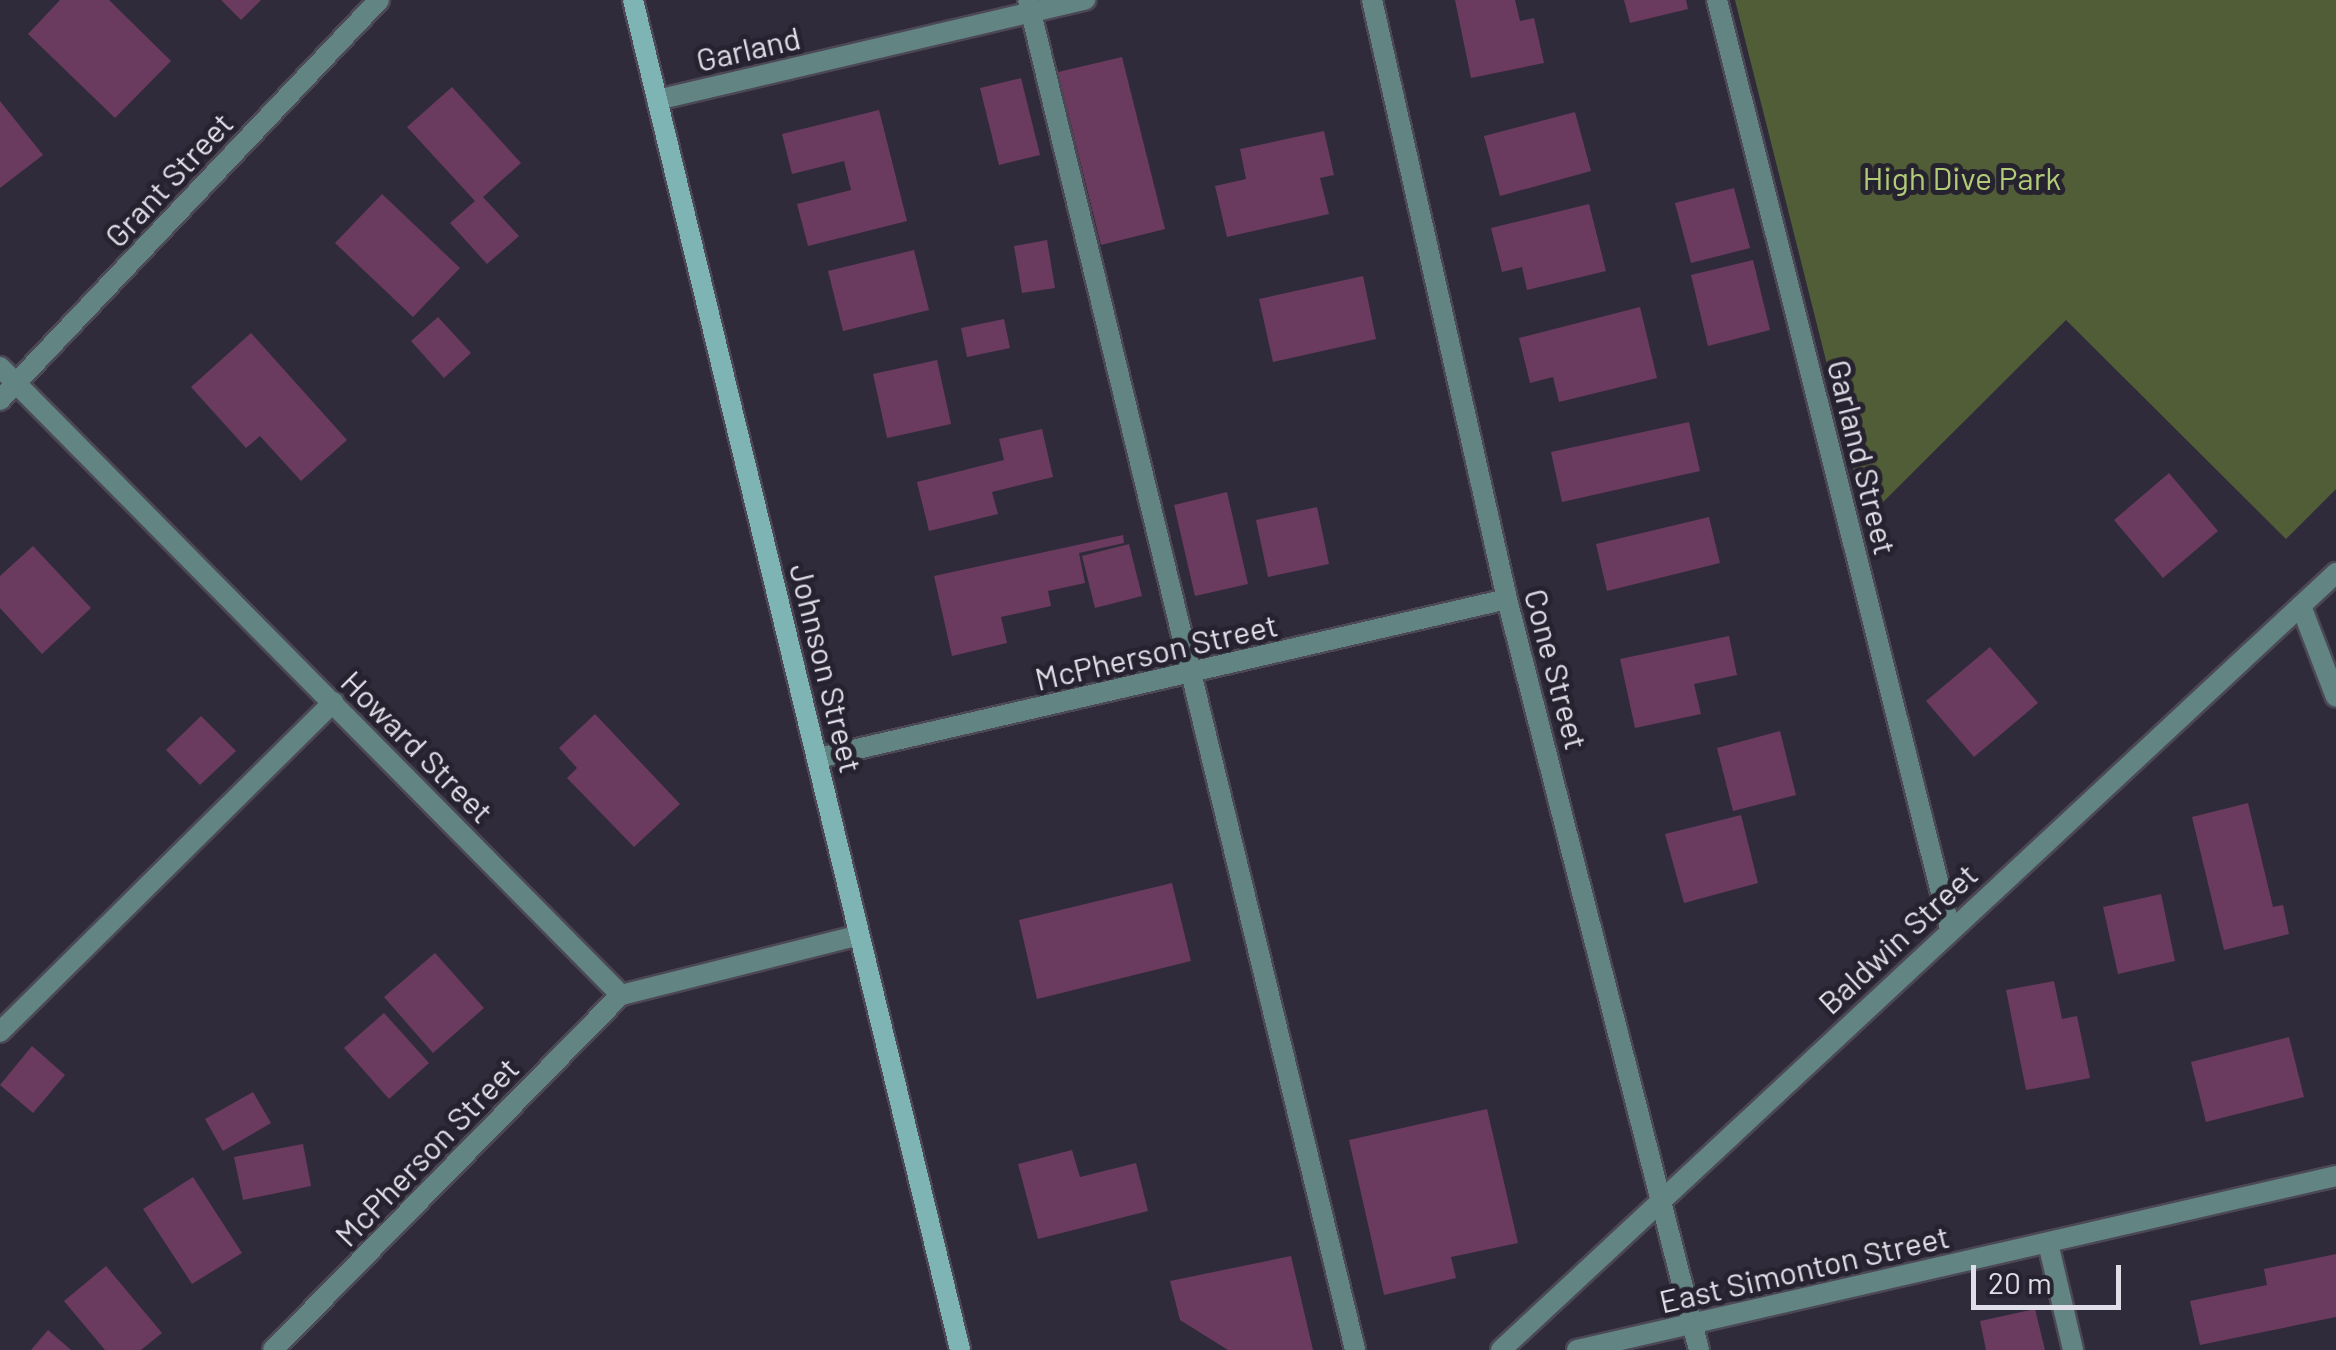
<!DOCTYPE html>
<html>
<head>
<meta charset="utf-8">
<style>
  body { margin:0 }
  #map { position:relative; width:2336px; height:1350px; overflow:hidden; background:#302b3a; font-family:Barlow,sans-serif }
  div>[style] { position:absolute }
  .green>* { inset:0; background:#515d36 }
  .building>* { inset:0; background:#6a3b5e }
  .roads { filter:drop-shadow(2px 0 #4c4856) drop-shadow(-2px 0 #4c4856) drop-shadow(0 2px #4c4856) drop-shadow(0 -2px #4c4856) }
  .lane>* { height:20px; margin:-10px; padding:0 10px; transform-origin:10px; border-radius:10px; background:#628483 }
  .street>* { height:20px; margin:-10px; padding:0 10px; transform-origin:10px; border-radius:10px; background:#628483 }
  .secondary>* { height:20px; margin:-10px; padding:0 10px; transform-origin:10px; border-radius:10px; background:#7eb4b3 }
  span { translate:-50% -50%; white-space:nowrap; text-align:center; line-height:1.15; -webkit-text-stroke:10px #262230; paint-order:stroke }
  .street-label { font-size:32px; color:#e0dee8 }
  .park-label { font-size:32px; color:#b1cb77 }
  .scale { position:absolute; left:1971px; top:1265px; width:150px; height:45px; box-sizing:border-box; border:5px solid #e0dee8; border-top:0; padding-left:12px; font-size:30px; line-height:35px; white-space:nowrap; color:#e0dee8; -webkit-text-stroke:8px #262230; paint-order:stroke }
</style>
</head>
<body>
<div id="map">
  <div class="green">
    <i style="clip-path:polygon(1735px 0,2336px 0,2336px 489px,2286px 539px,2066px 320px,1866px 519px)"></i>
  </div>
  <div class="building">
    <i style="clip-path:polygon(60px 0,109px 0,171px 61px,115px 118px,28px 34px)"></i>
    <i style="clip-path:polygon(221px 0,261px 0,241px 20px)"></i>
    <i style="clip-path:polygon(1455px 0,1515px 0,1520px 21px,1534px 18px,1544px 63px,1471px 78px)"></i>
    <i style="clip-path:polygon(1624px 0,1686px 0,1688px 9px,1630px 23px)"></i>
    <i style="clip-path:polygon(1122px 57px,1165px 229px,1101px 245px,1058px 72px)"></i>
    <i style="clip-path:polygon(1021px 78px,1040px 155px,999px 165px,980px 88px)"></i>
    <i style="clip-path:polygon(452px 87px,521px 163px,483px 197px,519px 236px,487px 264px,450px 223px,475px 201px,407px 127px)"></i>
    <i style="clip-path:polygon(0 101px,43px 155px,0 188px)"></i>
    <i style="clip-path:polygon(879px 110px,907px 221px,808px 246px,797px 204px,851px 190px,844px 161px,792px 174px,782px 134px)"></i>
    <i style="clip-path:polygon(1575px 112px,1591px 171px,1500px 196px,1484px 136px)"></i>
    <i style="clip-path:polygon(1324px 131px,1334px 175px,1320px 178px,1329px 214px,1227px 237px,1215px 186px,1246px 179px,1240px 149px)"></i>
    <i style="clip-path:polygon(1734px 188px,1750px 248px,1691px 263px,1675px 203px)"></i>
    <i style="clip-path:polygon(382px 194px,460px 268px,413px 317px,335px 243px)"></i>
    <i style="clip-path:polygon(1589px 204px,1606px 271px,1527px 290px,1522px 267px,1502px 272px,1491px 228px)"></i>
    <i style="clip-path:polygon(1047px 240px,1055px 288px,1022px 293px,1014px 246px)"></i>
    <i style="clip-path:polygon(914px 250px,929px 310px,843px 331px,828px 271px)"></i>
    <i style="clip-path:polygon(1753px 260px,1770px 330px,1708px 346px,1691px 275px)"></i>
    <i style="clip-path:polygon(1363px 276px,1376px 339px,1273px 362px,1259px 299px)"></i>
    <i style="clip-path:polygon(1640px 307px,1657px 378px,1559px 402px,1553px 377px,1530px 383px,1519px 338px)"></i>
    <i style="clip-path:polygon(438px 317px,471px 353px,444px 378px,411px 341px)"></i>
    <i style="clip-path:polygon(1004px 319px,1010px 348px,967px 357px,961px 328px)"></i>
    <i style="clip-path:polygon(251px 333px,347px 440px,301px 481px,260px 436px,246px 448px,191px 387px)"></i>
    <i style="clip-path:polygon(937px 360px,951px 424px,887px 438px,873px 374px)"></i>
    <i style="clip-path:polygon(1689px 422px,1700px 471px,1562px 502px,1551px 452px)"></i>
    <i style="clip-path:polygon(1042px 429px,1053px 477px,992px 492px,998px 514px,929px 531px,917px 482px,1004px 460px,999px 439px)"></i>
    <i style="clip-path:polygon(2169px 473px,2218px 531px,2163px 578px,2114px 520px)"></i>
    <i style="clip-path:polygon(1227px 492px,1248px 584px,1195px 596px,1174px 505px)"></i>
    <i style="clip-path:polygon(1317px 507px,1329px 564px,1268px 577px,1256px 520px)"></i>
    <i style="clip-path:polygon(1709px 517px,1720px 563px,1607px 591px,1596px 544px)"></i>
    <i style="clip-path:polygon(1123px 535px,1124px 543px,1079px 553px,1085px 583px,1048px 591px,1051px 606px,1001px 617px,1007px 643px,952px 656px,934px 576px)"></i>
    <i style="clip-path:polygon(1129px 544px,1142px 596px,1095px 608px,1082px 556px)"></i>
    <i style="clip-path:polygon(33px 546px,91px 608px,42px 654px,0 608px,0 576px)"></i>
    <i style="clip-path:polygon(1729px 636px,1737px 675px,1694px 684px,1701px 714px,1635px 728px,1620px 659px)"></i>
    <i style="clip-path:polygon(1990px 647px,2038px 703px,1974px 757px,1926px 701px)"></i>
    <i style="clip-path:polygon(595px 714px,680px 804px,634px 847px,567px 778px,577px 768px,559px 748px)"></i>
    <i style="clip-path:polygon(201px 716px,236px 751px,200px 785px,166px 750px)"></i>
    <i style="clip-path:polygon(1780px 731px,1796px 795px,1733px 811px,1717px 748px)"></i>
    <i style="clip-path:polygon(2248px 803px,2273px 907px,2283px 905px,2289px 934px,2224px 950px,2192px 817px)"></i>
    <i style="clip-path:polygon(1741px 815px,1758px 883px,1684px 903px,1665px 834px)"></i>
    <i style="clip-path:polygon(1172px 883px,1191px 961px,1037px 999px,1019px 920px)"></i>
    <i style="clip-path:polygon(2161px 894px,2175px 961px,2118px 974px,2103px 907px)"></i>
    <i style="clip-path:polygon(435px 953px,484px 1008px,433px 1053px,384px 997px)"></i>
    <i style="clip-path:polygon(2054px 981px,2062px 1019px,2077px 1016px,2090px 1078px,2026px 1090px,2006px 990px)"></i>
    <i style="clip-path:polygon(384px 1013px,429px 1063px,389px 1099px,344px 1048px)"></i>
    <i style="clip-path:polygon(2289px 1037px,2304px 1097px,2206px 1122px,2191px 1062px)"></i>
    <i style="clip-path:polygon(32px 1046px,65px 1075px,33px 1113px,0 1085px)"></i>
    <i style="clip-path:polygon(253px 1092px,271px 1123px,223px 1151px,205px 1119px)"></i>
    <i style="clip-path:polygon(1487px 1109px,1518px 1243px,1451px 1257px,1456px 1278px,1384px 1295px,1349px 1140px)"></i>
    <i style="clip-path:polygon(303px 1144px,311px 1186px,243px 1200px,234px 1157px)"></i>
    <i style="clip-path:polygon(1072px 1150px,1080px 1177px,1136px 1163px,1148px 1211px,1038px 1239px,1018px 1164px)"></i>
    <i style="clip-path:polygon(193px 1177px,242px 1253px,192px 1284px,143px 1209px)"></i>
    <i style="clip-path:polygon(2336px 1254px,2336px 1317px,2200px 1345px,2190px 1301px,2267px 1285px,2264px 1269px)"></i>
    <i style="clip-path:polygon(1291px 1256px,1313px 1350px,1228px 1350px,1180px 1320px,1170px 1281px)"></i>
    <i style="clip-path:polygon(106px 1266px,162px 1333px,141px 1350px,105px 1350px,64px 1301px)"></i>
    <i style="clip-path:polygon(2035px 1309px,2045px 1350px,1986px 1350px,1980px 1321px)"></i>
    <i style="clip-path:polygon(48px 1330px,71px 1350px,31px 1350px)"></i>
  </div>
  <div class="roads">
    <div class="lane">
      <i style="left:1028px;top:0;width:1389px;rotate:76.38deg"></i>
      <i style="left:0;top:1032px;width:469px;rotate:-44.7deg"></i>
      <i style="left:2048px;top:1243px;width:110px;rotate:76.8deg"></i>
    </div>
    <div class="street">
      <i style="left:1372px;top:0;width:614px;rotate:77.3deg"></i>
      <i style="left:1507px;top:599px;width:775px;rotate:75.66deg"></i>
      <i style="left:1717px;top:0;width:958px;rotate:75.92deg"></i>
      <i style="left:657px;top:100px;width:440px;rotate:-13.2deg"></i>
      <i style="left:0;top:367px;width:883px;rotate:45.32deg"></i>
      <i style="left:621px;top:995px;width:245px;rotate:-14.1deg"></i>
      <i style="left:0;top:400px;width:551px;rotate:-46.54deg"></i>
      <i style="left:2301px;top:606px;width:97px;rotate:69deg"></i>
      <i style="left:818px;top:758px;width:707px;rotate:-12.99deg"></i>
      <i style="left:273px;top:1350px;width:497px;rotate:-45.6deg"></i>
      <i style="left:1501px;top:1350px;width:1141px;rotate:-42.94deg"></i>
      <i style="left:1577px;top:1350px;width:779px;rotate:-12.91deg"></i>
    </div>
    <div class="secondary">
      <i style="left:633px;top:0;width:1389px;rotate:76.38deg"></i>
    </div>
  </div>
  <div class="street-label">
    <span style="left:748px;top:48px;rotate:-13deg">Garland</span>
    <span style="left:168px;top:179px;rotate:-47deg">Grant Street</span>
    <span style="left:1863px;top:457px;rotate:76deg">Garland Street</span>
    <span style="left:1156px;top:651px;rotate:-13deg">McPherson Street</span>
    <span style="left:827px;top:668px;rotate:76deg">Johnson Street</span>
    <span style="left:1557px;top:669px;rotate:75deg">Cone Street</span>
    <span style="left:418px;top:746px;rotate:45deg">Howard Street</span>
    <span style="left:1897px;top:938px;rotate:-43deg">Baldwin Street</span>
    <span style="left:426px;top:1151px;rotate:-46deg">McPherson Street</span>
    <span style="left:1804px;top:1268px;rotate:-13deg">East Simonton Street</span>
  </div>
  <div class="park-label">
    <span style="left:1962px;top:177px">High Dive Park</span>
  </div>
  <div class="scale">20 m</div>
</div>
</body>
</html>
